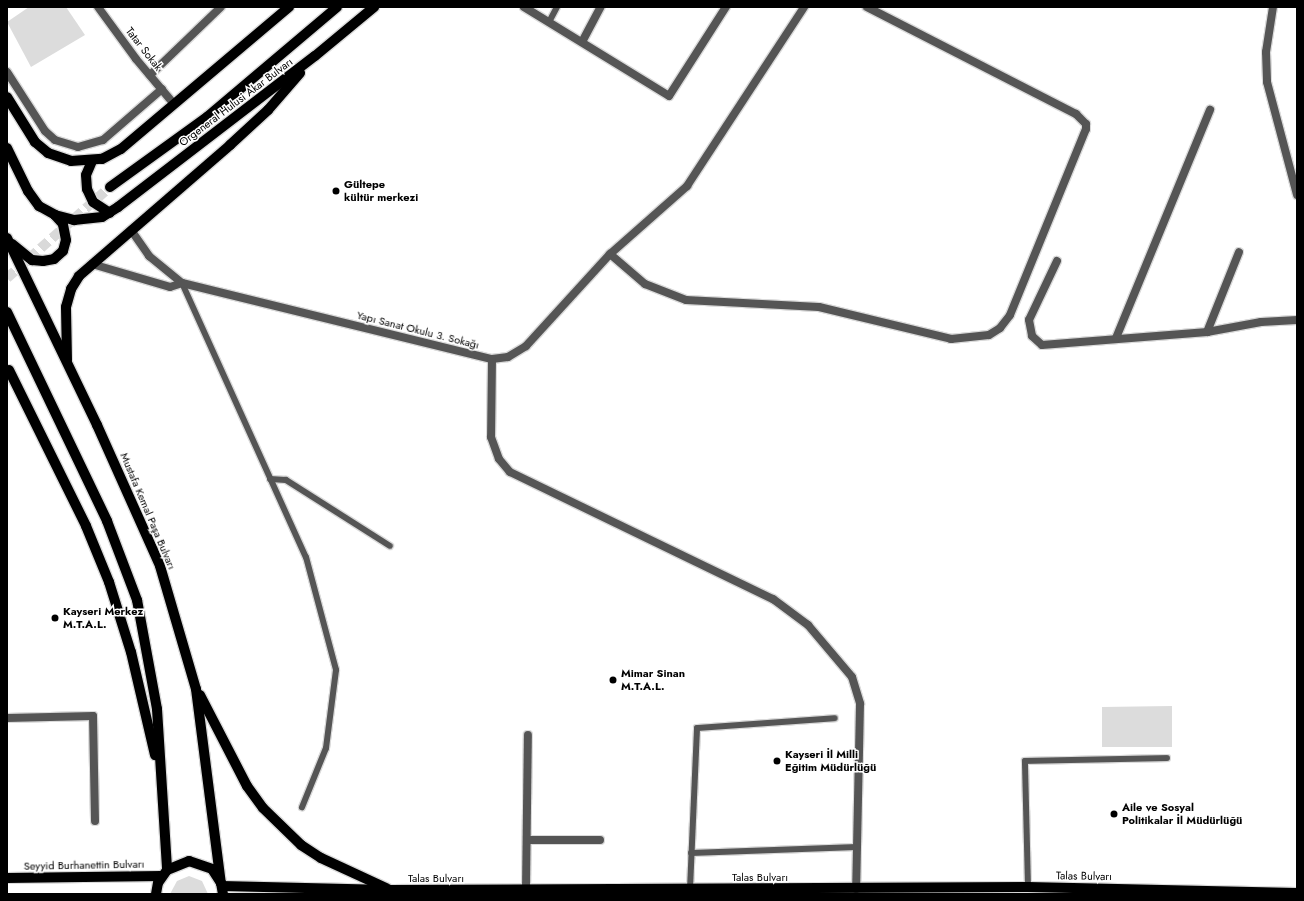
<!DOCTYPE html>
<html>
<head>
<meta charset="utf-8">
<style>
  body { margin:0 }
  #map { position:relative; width:1304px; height:901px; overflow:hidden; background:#fff; font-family:Jost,sans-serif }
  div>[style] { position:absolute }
  .green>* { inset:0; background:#dcdcdc }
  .primary-tunnel>* { height:10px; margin-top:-5px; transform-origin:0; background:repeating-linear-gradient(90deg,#d9d9d9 0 10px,transparent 0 15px) }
  .roads { filter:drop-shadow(1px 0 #dbdbdb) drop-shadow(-1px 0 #dbdbdb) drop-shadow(0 1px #dbdbdb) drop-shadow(0 -1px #dbdbdb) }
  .service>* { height:6px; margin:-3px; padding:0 3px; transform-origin:3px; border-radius:3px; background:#555 }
  .minor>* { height:8px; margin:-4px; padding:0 4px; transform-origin:4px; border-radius:4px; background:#555 }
  .primary>* { height:10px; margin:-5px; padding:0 5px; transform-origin:5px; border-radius:5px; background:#000 }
  .dots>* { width:11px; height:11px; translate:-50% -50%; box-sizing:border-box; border:2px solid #fff; border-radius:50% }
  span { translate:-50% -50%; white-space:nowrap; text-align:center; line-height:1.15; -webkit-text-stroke:3px #fff; paint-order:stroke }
  .street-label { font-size:11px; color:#000 }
  .poi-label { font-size:11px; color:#000; font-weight:700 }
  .left { translate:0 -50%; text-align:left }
  .frame { position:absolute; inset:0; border:8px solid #000; pointer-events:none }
</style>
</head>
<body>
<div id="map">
  <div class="green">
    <i style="clip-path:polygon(29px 7px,66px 7px,85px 35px,31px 67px,7px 22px)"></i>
    <i style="clip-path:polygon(1172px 706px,1172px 747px,1102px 747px,1102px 707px)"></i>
    <i style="clip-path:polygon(189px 876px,202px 881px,208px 894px,170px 894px,177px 881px)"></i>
  </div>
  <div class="primary-tunnel">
    <i style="left:7px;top:278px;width:137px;rotate:-41.5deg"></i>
  </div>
  <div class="roads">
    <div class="service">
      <i style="left:549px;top:22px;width:17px;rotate:-62deg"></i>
      <i style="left:182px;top:283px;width:301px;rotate:65.7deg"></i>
      <i style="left:306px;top:557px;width:117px;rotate:75.1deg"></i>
      <i style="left:336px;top:670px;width:79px;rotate:97.3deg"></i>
      <i style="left:326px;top:748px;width:64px;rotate:112.1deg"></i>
      <i style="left:270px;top:479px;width:16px;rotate:4deg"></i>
      <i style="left:286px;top:480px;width:123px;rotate:32.4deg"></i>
      <i style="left:691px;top:853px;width:166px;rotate:-2.1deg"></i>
      <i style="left:1028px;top:887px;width:126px;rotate:-91.4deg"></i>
      <i style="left:1025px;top:761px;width:142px;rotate:-1.2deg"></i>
      <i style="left:690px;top:889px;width:161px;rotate:-87.5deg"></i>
      <i style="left:697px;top:728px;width:138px;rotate:-4.1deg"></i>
    </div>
    <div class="minor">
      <i style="left:98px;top:7px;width:64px;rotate:53.8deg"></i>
      <i style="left:136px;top:59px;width:59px;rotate:49.8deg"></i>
      <i style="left:524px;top:7px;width:170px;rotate:31.5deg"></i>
      <i style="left:669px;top:96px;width:106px;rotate:-57.4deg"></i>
      <i style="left:1273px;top:7px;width:46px;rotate:98.8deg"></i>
      <i style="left:1266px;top:52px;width:30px;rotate:88deg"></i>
      <i style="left:1267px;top:82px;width:117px;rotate:75.1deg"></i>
      <i style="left:582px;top:42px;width:40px;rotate:-62deg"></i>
      <i style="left:7px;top:72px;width:70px;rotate:57.2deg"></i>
      <i style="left:45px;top:131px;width:13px;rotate:42deg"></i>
      <i style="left:55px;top:140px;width:24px;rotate:17deg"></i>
      <i style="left:78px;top:147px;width:26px;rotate:-16deg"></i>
      <i style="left:103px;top:140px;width:78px;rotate:-40.8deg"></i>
      <i style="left:150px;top:75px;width:98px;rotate:-43.8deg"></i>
      <i style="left:131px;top:230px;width:32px;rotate:55deg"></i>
      <i style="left:149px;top:256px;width:43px;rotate:39.3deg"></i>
      <i style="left:610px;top:254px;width:46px;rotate:40.6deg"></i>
      <i style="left:645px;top:284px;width:44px;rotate:21.3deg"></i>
      <i style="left:686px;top:300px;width:133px;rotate:3deg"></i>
      <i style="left:819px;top:307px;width:136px;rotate:13.6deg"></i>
      <i style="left:951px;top:339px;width:38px;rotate:-6deg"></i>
      <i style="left:989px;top:335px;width:13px;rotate:-32deg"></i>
      <i style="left:1000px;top:328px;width:16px;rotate:-52deg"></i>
      <i style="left:1010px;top:315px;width:201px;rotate:-67.8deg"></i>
      <i style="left:1086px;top:129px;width:5px;rotate:-90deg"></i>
      <i style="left:1086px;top:124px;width:14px;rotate:-135deg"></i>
      <i style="left:1076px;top:114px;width:235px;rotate:-152.9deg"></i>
      <i style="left:1057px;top:261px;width:65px;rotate:115.4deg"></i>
      <i style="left:1029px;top:320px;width:16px;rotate:79deg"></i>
      <i style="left:1032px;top:336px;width:13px;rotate:42deg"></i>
      <i style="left:1042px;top:345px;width:166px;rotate:-4.5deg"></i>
      <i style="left:1207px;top:332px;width:55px;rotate:-10.5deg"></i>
      <i style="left:1261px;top:322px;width:36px;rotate:-3deg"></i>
      <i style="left:92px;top:264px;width:81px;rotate:16.4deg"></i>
      <i style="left:170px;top:287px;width:13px;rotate:-18deg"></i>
      <i style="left:182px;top:283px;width:319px;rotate:13.8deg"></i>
      <i style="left:492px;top:359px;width:16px;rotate:-7deg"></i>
      <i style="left:508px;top:357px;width:21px;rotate:-31deg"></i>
      <i style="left:526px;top:346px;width:125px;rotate:-47.6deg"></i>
      <i style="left:610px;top:254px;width:103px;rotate:-41.4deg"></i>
      <i style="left:687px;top:186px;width:214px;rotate:-56.8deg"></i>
      <i style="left:1207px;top:332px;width:86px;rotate:-68.2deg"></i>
      <i style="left:1116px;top:338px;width:247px;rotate:-67.6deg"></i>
      <i style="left:492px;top:359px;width:78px;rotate:90.7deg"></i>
      <i style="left:491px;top:437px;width:23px;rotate:70deg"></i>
      <i style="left:499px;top:459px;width:17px;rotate:50deg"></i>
      <i style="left:510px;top:472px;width:292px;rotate:25.8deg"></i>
      <i style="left:773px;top:599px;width:44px;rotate:36.6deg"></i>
      <i style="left:808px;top:625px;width:68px;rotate:49.8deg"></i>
      <i style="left:852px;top:677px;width:28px;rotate:73deg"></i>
      <i style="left:860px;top:704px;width:185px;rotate:91.2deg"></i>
      <i style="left:7px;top:718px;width:86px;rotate:-1.3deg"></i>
      <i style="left:93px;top:716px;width:105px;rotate:88.9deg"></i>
      <i style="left:527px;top:840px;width:73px"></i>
      <i style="left:526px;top:889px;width:154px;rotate:-89.3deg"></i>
    </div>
    <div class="primary">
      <i style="left:7px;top:97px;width:53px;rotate:58.1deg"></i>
      <i style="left:35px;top:142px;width:17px;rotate:40deg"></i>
      <i style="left:48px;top:153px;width:24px;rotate:19deg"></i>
      <i style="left:71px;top:161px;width:31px;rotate:-4deg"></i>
      <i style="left:102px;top:159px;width:21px;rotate:-28deg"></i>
      <i style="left:121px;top:149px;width:220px;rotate:-40.2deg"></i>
      <i style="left:7px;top:148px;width:48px;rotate:64deg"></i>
      <i style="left:28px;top:191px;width:19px;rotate:54deg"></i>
      <i style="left:39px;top:206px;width:18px;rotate:29deg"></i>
      <i style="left:55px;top:215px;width:20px;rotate:15deg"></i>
      <i style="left:74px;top:220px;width:28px;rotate:-6deg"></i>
      <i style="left:102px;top:217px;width:19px;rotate:-32deg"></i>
      <i style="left:118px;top:207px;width:248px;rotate:-37.5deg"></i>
      <i style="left:315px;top:56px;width:77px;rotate:-39.7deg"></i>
      <i style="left:92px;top:161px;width:15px;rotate:113deg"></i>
      <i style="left:86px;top:175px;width:14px;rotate:86deg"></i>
      <i style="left:87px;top:189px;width:14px;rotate:65deg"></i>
      <i style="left:93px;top:202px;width:20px;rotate:33deg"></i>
      <i style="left:110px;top:187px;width:120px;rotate:-35.8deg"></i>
      <i style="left:207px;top:117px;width:170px;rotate:-40.2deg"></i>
      <i style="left:7px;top:238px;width:208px;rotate:64.3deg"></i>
      <i style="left:97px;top:425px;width:154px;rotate:65.9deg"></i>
      <i style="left:160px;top:566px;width:128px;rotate:73.7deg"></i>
      <i style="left:196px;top:689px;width:196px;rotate:82.7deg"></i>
      <i style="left:12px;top:244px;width:26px;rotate:39deg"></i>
      <i style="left:32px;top:260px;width:11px;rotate:5deg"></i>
      <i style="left:43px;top:261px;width:11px;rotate:-10deg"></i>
      <i style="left:54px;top:259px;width:12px;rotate:-42deg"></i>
      <i style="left:63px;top:251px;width:11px;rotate:-75deg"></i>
      <i style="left:66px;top:240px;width:16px;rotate:-101deg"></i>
      <i style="left:63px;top:224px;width:12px;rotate:-132deg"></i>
      <i style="left:7px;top:312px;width:232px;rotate:64.4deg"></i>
      <i style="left:107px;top:521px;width:85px;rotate:69.2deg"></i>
      <i style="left:137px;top:600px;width:111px;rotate:79.6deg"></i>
      <i style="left:157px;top:709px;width:161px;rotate:86.4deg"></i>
      <i style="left:67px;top:360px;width:53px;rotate:-91.1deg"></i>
      <i style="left:66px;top:307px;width:19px;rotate:-74deg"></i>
      <i style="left:71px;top:289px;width:15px;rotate:-58deg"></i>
      <i style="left:79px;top:276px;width:200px;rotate:-40.9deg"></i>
      <i style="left:230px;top:145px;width:52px;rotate:-42.6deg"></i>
      <i style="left:268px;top:110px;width:49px;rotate:-49.1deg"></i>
      <i style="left:9px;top:370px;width:174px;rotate:63.7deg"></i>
      <i style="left:86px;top:526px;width:61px;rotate:67.7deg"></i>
      <i style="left:109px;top:582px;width:73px;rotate:72.6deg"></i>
      <i style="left:131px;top:652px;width:106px;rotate:76.9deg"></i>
      <i style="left:200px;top:695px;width:102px;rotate:62.7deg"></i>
      <i style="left:247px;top:786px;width:27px;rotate:54deg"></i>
      <i style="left:263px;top:808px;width:53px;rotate:44.2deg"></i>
      <i style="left:301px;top:845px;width:24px;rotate:33deg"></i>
      <i style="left:321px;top:858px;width:72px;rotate:24.8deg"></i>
      <i style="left:7px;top:878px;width:154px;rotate:-0.7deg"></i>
      <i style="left:222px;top:886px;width:167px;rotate:1.4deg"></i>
      <i style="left:389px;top:890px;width:639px;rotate:-0.27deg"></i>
      <i style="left:1028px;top:887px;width:269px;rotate:1.3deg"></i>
      <i style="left:156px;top:894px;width:11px;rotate:-80deg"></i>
      <i style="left:158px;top:883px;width:16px;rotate:-55deg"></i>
      <i style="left:167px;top:870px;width:24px;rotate:-22deg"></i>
      <i style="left:189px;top:861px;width:24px;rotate:19deg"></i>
      <i style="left:212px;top:869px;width:17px;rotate:57deg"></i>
      <i style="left:221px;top:883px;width:11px;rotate:80deg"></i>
    </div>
  </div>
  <div class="dots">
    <i style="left:336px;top:191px;background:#000"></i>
    <i style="left:55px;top:618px;background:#000"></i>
    <i style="left:613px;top:680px;background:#000"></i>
    <i style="left:777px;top:761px;background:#000"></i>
    <i style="left:1114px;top:814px;background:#000"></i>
  </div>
  <div class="street-label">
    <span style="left:144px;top:49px;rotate:52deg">Tatar Sokak</span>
    <span style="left:236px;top:102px;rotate:-37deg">Orgeneral Hulusi Akar Bulvarı</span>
    <span style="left:418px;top:330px;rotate:14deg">Yapı Sanat Okulu 3. Sokağı</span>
    <span style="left:148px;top:511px;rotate:67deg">Mustafa Kemal Paşa Bulvarı</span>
    <span style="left:84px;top:865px;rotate:-1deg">Seyyid Burhanettin Bulvarı</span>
    <span style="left:1084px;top:876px;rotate:1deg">Talas Bulvarı</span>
    <span style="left:760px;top:877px">Talas Bulvarı</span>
    <span style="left:436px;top:878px">Talas Bulvarı</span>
  </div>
  <div class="poi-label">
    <span class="left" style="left:344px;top:191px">Gültepe<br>kültür merkezi</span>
    <span class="left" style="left:63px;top:618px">Kayseri Merkez<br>M.T.A.L.</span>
    <span class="left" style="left:621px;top:680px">Mimar Sinan<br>M.T.A.L.</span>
    <span class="left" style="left:785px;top:761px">Kayseri İl Milli<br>Eğitim Müdürlüğü</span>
    <span class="left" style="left:1122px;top:814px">Aile ve Sosyal<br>Politikalar İl Müdürlüğü</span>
  </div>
  <div class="frame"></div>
</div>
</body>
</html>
